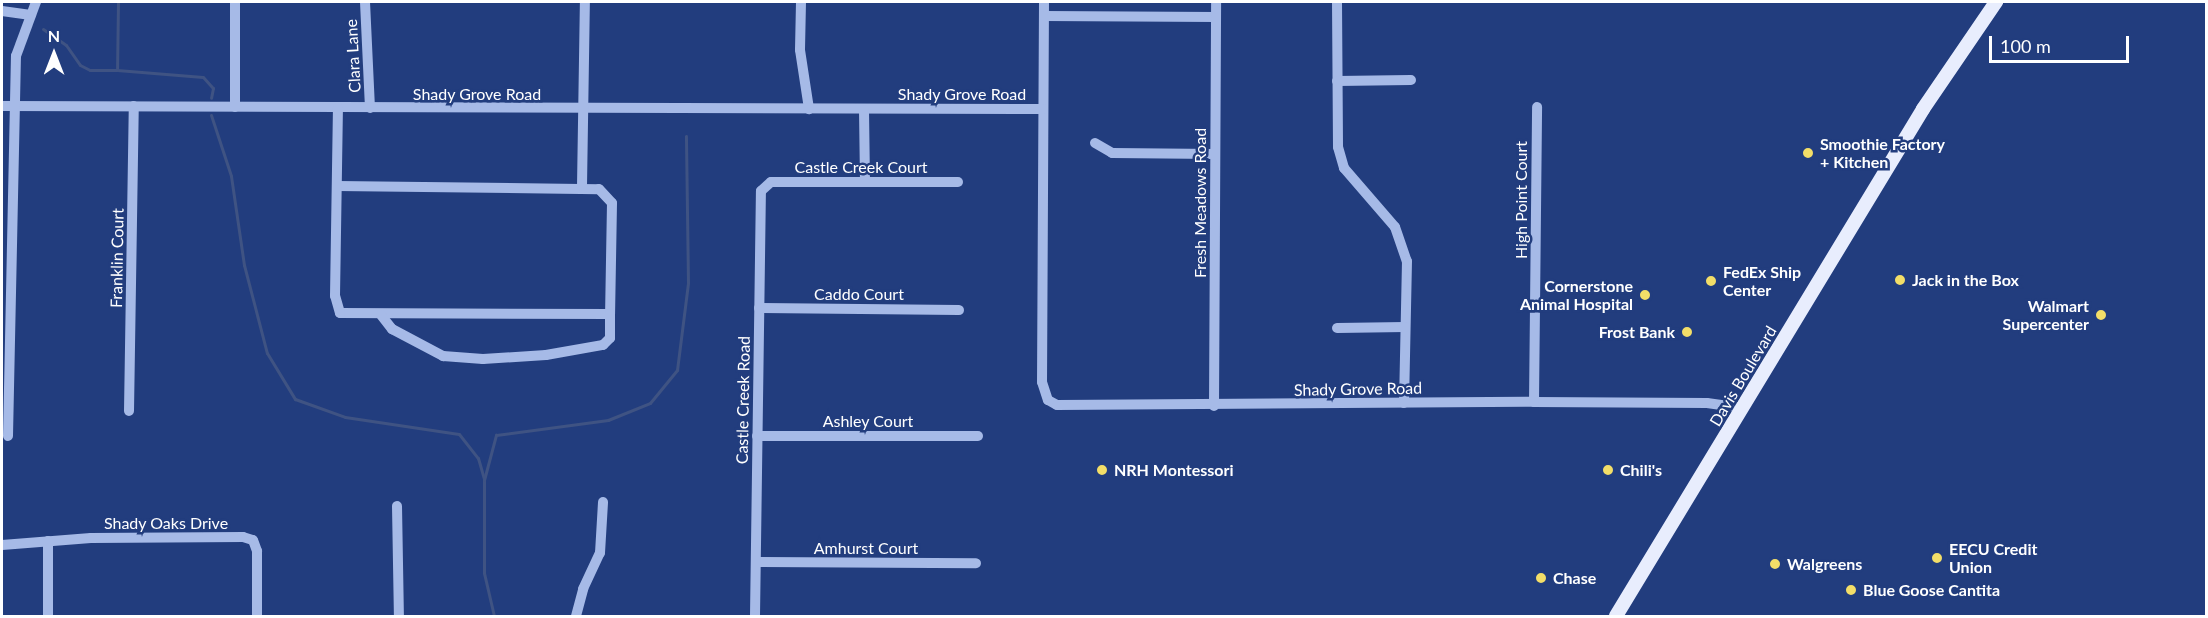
<!DOCTYPE html>
<html>
<head>
<meta charset="utf-8">
<style>
  body { margin:0 }
  #map { position:relative; width:2208px; height:618px; overflow:hidden; background:#223d7e; font-family:Lato,sans-serif }
  div>[style] { position:absolute }
  .stream>* { height:3px; margin:-1.5px; padding:0 1.5px; transform-origin:1.5px; border-radius:1.5px; background:#3f5383 }
  .minor>* { height:10px; margin:-5px; padding:0 5px; transform-origin:5px; border-radius:5px; background:#a6bae7 }
  .major>* { height:14px; margin:-7px; padding:0 7px; transform-origin:7px; border-radius:7px; background:#e8edfd }
  .dots>* { width:16px; height:16px; translate:-50% -50%; box-sizing:border-box; border:3px solid #223d7e; border-radius:50% }
  span { translate:-50% -50%; white-space:nowrap; text-align:center; line-height:1.15; -webkit-text-stroke:5px #223d7e; paint-order:stroke }
  .street-label { font-size:16px; color:#fff }
  .poi-label { font-size:16px; color:#fff; font-weight:700 }
  .left { translate:0 -50%; text-align:left }
  .right { translate:-100% -50%; text-align:right }
  .frame { position:absolute; inset:0; border:3px solid #fff; pointer-events:none }
  .north { position:absolute; left:24px; top:24px; width:60px; height:60px; -webkit-text-stroke:4px #223d7e; paint-order:stroke; rotate:0deg; font-size:16px; font-weight:700; line-height:24px; text-align:center; color:#fff }
  .north::after { content:''; display:block; margin:auto; width:21px; height:27px; background:#fff; clip-path:polygon(50% 0,100% 100%,50% 72%,0 100%) }
  .scale { position:absolute; left:1989px; top:36px; width:140px; height:27px; box-sizing:border-box; border:3px solid #fff; border-top:0; padding-left:8px; font-size:18px; line-height:21px; white-space:nowrap; color:#fff; -webkit-text-stroke:4px #223d7e; paint-order:stroke }
</style>
</head>
<body>
<div id="map">
  <div class="stream">
    <i style="left:118px;top:2px;width:68px;rotate:90.8deg"></i>
    <i style="left:117px;top:70px;width:86px;rotate:4.7deg"></i>
    <i style="left:203px;top:77px;width:15px;rotate:48deg"></i>
    <i style="left:213px;top:88px;width:10px;rotate:101deg"></i>
    <i style="left:43px;top:29px;width:28px;rotate:35deg"></i>
    <i style="left:66px;top:45px;width:24px;rotate:55deg"></i>
    <i style="left:80px;top:65px;width:11px;rotate:27deg"></i>
    <i style="left:90px;top:70px;width:27px"></i>
    <i style="left:211px;top:115px;width:64px;rotate:71.8deg"></i>
    <i style="left:231px;top:176px;width:90px;rotate:81.7deg"></i>
    <i style="left:244px;top:265px;width:91px;rotate:75.4deg"></i>
    <i style="left:267px;top:353px;width:54px;rotate:58.7deg"></i>
    <i style="left:295px;top:399px;width:53px;rotate:19.8deg"></i>
    <i style="left:345px;top:417px;width:115px;rotate:8.5deg"></i>
    <i style="left:459px;top:434px;width:31px;rotate:52deg"></i>
    <i style="left:478px;top:458px;width:22px;rotate:74deg"></i>
    <i style="left:494px;top:616px;width:44px;rotate:-103.1deg"></i>
    <i style="left:484px;top:573px;width:93px;rotate:-90deg"></i>
    <i style="left:484px;top:480px;width:47px;rotate:-75.1deg"></i>
    <i style="left:496px;top:435px;width:113px;rotate:-7.6deg"></i>
    <i style="left:608px;top:420px;width:45px;rotate:-22deg"></i>
    <i style="left:650px;top:403px;width:43px;rotate:-50.7deg"></i>
    <i style="left:677px;top:370px;width:88px;rotate:-82.8deg"></i>
    <i style="left:688px;top:283px;width:147px;rotate:-90.8deg"></i>
  </div>
  <div class="minor">
    <i style="left:365px;top:2px;width:106px;rotate:87.3deg"></i>
    <i style="left:801px;top:2px;width:48px;rotate:91.2deg"></i>
    <i style="left:800px;top:50px;width:60px;rotate:81.3deg"></i>
    <i style="left:1044px;top:2px;width:380px;rotate:90.3deg"></i>
    <i style="left:1042px;top:382px;width:19px;rotate:72deg"></i>
    <i style="left:1048px;top:400px;width:10px;rotate:29deg"></i>
    <i style="left:1057px;top:405px;width:477px;rotate:-0.4deg"></i>
    <i style="left:1534px;top:402px;width:173px;rotate:0.3deg"></i>
    <i style="left:1707px;top:403px;width:36px;rotate:8deg"></i>
    <i style="left:1337px;top:2px;width:145px;rotate:89.6deg"></i>
    <i style="left:1338px;top:147px;width:22px;rotate:74deg"></i>
    <i style="left:1344px;top:168px;width:78px;rotate:49.2deg"></i>
    <i style="left:1395px;top:227px;width:36px;rotate:71deg"></i>
    <i style="left:1407px;top:261px;width:142px;rotate:91.2deg"></i>
    <i style="left:2px;top:11px;width:29px;rotate:8deg"></i>
    <i style="left:1044px;top:16px;width:172px;rotate:0.3deg"></i>
    <i style="left:1337px;top:81px;width:74px;rotate:-0.8deg"></i>
    <i style="left:2px;top:106px;width:1041px;rotate:0.17deg"></i>
    <i style="left:235px;top:107px;width:105px;rotate:-90deg"></i>
    <i style="left:864px;top:110px;width:72px;rotate:89.2deg"></i>
    <i style="left:1095px;top:143px;width:20px;rotate:30deg"></i>
    <i style="left:1112px;top:153px;width:103px;rotate:0.6deg"></i>
    <i style="left:337px;top:186px;width:262px;rotate:0.7deg"></i>
    <i style="left:599px;top:189px;width:19px;rotate:47deg"></i>
    <i style="left:612px;top:203px;width:111px;rotate:91deg"></i>
    <i style="left:610px;top:314px;width:270px;rotate:-179.8deg"></i>
    <i style="left:340px;top:313px;width:18px;rotate:-106deg"></i>
    <i style="left:335px;top:296px;width:188px;rotate:-89.1deg"></i>
    <i style="left:582px;top:186px;width:184px;rotate:-89.1deg"></i>
    <i style="left:759px;top:308px;width:200px;rotate:0.6deg"></i>
    <i style="left:381px;top:315px;width:18px;rotate:52deg"></i>
    <i style="left:392px;top:329px;width:58px;rotate:27.9deg"></i>
    <i style="left:443px;top:356px;width:40px;rotate:4.3deg"></i>
    <i style="left:483px;top:359px;width:63px;rotate:-3.6deg"></i>
    <i style="left:546px;top:355px;width:58px;rotate:-10deg"></i>
    <i style="left:603px;top:345px;width:10px;rotate:-45deg"></i>
    <i style="left:610px;top:338px;width:24px;rotate:-90deg"></i>
    <i style="left:1337px;top:328px;width:68px;rotate:-0.8deg"></i>
    <i style="left:1534px;top:402px;width:295px;rotate:-89.4deg"></i>
    <i style="left:1214px;top:406px;width:404px;rotate:-89.7deg"></i>
    <i style="left:129px;top:411px;width:305px;rotate:-89.1deg"></i>
    <i style="left:8px;top:436px;width:380px;rotate:-88.8deg"></i>
    <i style="left:16px;top:56px;width:58px;rotate:-69.7deg"></i>
    <i style="left:757px;top:436px;width:221px"></i>
    <i style="left:397px;top:506px;width:110px;rotate:89deg"></i>
    <i style="left:2px;top:545px;width:89px;rotate:-4.5deg"></i>
    <i style="left:91px;top:538px;width:152px;rotate:-0.4deg"></i>
    <i style="left:243px;top:537px;width:10px;rotate:17deg"></i>
    <i style="left:253px;top:540px;width:12px;rotate:70deg"></i>
    <i style="left:257px;top:551px;width:65px;rotate:90deg"></i>
    <i style="left:756px;top:562px;width:220px;rotate:0.3deg"></i>
    <i style="left:48px;top:616px;width:75px;rotate:-90deg"></i>
    <i style="left:576px;top:616px;width:28px;rotate:-75deg"></i>
    <i style="left:583px;top:589px;width:40px;rotate:-65deg"></i>
    <i style="left:600px;top:553px;width:51px;rotate:-86.6deg"></i>
    <i style="left:755px;top:616px;width:425px;rotate:-89.2deg"></i>
    <i style="left:761px;top:191px;width:13px;rotate:-42deg"></i>
    <i style="left:771px;top:182px;width:187px"></i>
  </div>
  <div class="major">
    <i style="left:1616px;top:616px;width:593px;rotate:-58.8deg"></i>
    <i style="left:1923px;top:109px;width:130px;rotate:-55.7deg"></i>
  </div>
  <div class="dots">
    <i style="left:1808px;top:153px;background:#f3de68"></i>
    <i style="left:1900px;top:280px;background:#f3de68"></i>
    <i style="left:1711px;top:281px;background:#f3de68"></i>
    <i style="left:1645px;top:295px;background:#f3de68"></i>
    <i style="left:2101px;top:315px;background:#f3de68"></i>
    <i style="left:1687px;top:332px;background:#f3de68"></i>
    <i style="left:1102px;top:470px;background:#f3de68"></i>
    <i style="left:1608px;top:470px;background:#f3de68"></i>
    <i style="left:1937px;top:558px;background:#f3de68"></i>
    <i style="left:1775px;top:564px;background:#f3de68"></i>
    <i style="left:1541px;top:578px;background:#f3de68"></i>
    <i style="left:1851px;top:590px;background:#f3de68"></i>
  </div>
  <div class="street-label">
    <span style="left:353px;top:56px;rotate:-93deg">Clara Lane</span>
    <span style="left:477px;top:94px">Shady Grove Road</span>
    <span style="left:962px;top:94px">Shady Grove Road</span>
    <span style="left:861px;top:167px">Castle Creek Court</span>
    <span style="left:1521px;top:200px;rotate:-90deg">High Point Court</span>
    <span style="left:1200px;top:203px;rotate:-90deg">Fresh Meadows Road</span>
    <span style="left:117px;top:258px;rotate:-89deg">Franklin Court</span>
    <span style="left:859px;top:294px">Caddo Court</span>
    <span style="left:1743px;top:376px;rotate:-59deg">Davis Boulevard</span>
    <span style="left:1358px;top:389px;rotate:-1deg">Shady Grove Road</span>
    <span style="left:743px;top:400px;rotate:-89deg">Castle Creek Road</span>
    <span style="left:868px;top:421px">Ashley Court</span>
    <span style="left:166px;top:523px">Shady Oaks Drive</span>
    <span style="left:866px;top:548px">Amhurst Court</span>
  </div>
  <div class="poi-label">
    <span class="left" style="left:1820px;top:153px">Smoothie Factory<br>+ Kitchen</span>
    <span class="left" style="left:1723px;top:281px">FedEx Ship<br>Center</span>
    <span class="left" style="left:1912px;top:280px">Jack in the Box</span>
    <span class="right" style="left:1633px;top:295px">Cornerstone<br>Animal Hospital</span>
    <span class="right" style="left:2089px;top:315px">Walmart<br>Supercenter</span>
    <span class="right" style="left:1675px;top:332px">Frost Bank</span>
    <span class="left" style="left:1114px;top:470px">NRH Montessori</span>
    <span class="left" style="left:1620px;top:470px">Chili's</span>
    <span class="left" style="left:1949px;top:558px">EECU Credit<br>Union</span>
    <span class="left" style="left:1787px;top:564px">Walgreens</span>
    <span class="left" style="left:1553px;top:578px">Chase</span>
    <span class="left" style="left:1863px;top:590px">Blue Goose Cantita</span>
  </div>
  <div class="frame"></div>
  <div class="north">N</div>
  <div class="scale">100 m</div>
</div>
</body>
</html>
